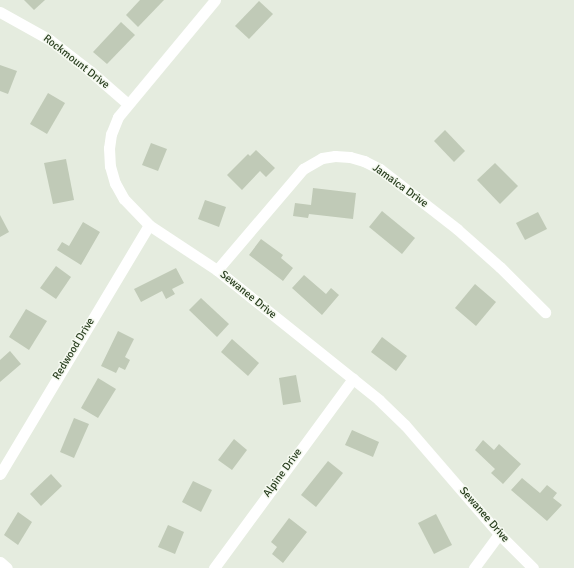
<!DOCTYPE html>
<html>
<head>
<meta charset="utf-8">
<style>
  body { margin:0 }
  #map { position:relative; width:574px; height:568px; overflow:hidden; background:#e5ecdf; font-family:Signika,sans-serif }
  div>[style] { position:absolute }
  .building>* { inset:0; background:#c0cab7 }
  .minor>* { height:11px; margin:-5.5px; padding:0 5.5px; transform-origin:5.5px; border-radius:5.5px; background:#fff }
  span { translate:-50% -50%; white-space:nowrap; text-align:center; line-height:1.15; -webkit-text-stroke:3px #f4f8ef; paint-order:stroke }
  .street-label { font-size:11px; color:#283e1e }
</style>
</head>
<body>
<div id="map">
  <div class="building">
    <i style="clip-path:polygon(24px 0,45px 0,34px 10px)"></i>
    <i style="clip-path:polygon(140px 0,164px 0,138px 27px,126px 15px)"></i>
    <i style="clip-path:polygon(259px 1px,273px 14px,249px 39px,235px 26px)"></i>
    <i style="clip-path:polygon(121px 22px,135px 35px,107px 64px,93px 52px)"></i>
    <i style="clip-path:polygon(0 65px,17px 71px,8px 94px,0 91px)"></i>
    <i style="clip-path:polygon(48px 93px,65px 103px,47px 134px,30px 124px)"></i>
    <i style="clip-path:polygon(445px 130px,465px 151px,454px 162px,434px 141px)"></i>
    <i style="clip-path:polygon(151px 143px,167px 149px,158px 171px,142px 165px)"></i>
    <i style="clip-path:polygon(256px 150px,275px 168px,266px 177px,260px 171px,242px 190px,227px 175px,248px 154px,250px 156px)"></i>
    <i style="clip-path:polygon(66px 159px,74px 200px,53px 204px,44px 163px)"></i>
    <i style="clip-path:polygon(495px 163px,518px 186px,500px 204px,477px 180px)"></i>
    <i style="clip-path:polygon(313px 188px,356px 193px,353px 219px,309px 214px,308px 218px,293px 216px,295px 203px,311px 205px)"></i>
    <i style="clip-path:polygon(205px 200px,226px 207px,219px 227px,198px 219px)"></i>
    <i style="clip-path:polygon(382px 211px,415px 238px,402px 254px,369px 227px)"></i>
    <i style="clip-path:polygon(538px 212px,547px 229px,525px 240px,516px 223px)"></i>
    <i style="clip-path:polygon(0 215px,9px 232px,0 237px)"></i>
    <i style="clip-path:polygon(83px 222px,100px 232px,81px 265px,57px 250px,62px 242px,69px 246px)"></i>
    <i style="clip-path:polygon(261px 239px,283px 255px,281px 258px,293px 268px,283px 281px,249px 255px)"></i>
    <i style="clip-path:polygon(56px 266px,71px 277px,56px 299px,40px 288px)"></i>
    <i style="clip-path:polygon(176px 268px,184px 283px,172px 289px,175px 294px,166px 299px,162px 291px,141px 302px,134px 289px)"></i>
    <i style="clip-path:polygon(304px 275px,326px 294px,331px 288px,339px 295px,322px 315px,292px 288px)"></i>
    <i style="clip-path:polygon(475px 284px,496px 302px,476px 326px,455px 308px)"></i>
    <i style="clip-path:polygon(201px 298px,229px 324px,217px 337px,189px 310px)"></i>
    <i style="clip-path:polygon(26px 309px,47px 321px,29px 350px,9px 337px)"></i>
    <i style="clip-path:polygon(118px 331px,134px 339px,125px 357px,130px 360px,125px 370px,119px 367px,116px 373px,101px 366px)"></i>
    <i style="clip-path:polygon(382px 337px,407px 356px,396px 371px,371px 352px)"></i>
    <i style="clip-path:polygon(232px 339px,259px 363px,248px 376px,221px 352px)"></i>
    <i style="clip-path:polygon(10px 351px,21px 364px,0 382px,0 360px)"></i>
    <i style="clip-path:polygon(296px 375px,301px 402px,283px 405px,279px 378px)"></i>
    <i style="clip-path:polygon(98px 378px,116px 389px,98px 418px,81px 408px)"></i>
    <i style="clip-path:polygon(74px 418px,89px 424px,74px 458px,60px 452px)"></i>
    <i style="clip-path:polygon(352px 430px,379px 442px,373px 457px,345px 445px)"></i>
    <i style="clip-path:polygon(234px 439px,247px 450px,232px 470px,218px 460px)"></i>
    <i style="clip-path:polygon(483px 440px,494px 450px,499px 444px,521px 464px,503px 484px,491px 473px,495px 469px,475px 450px)"></i>
    <i style="clip-path:polygon(328px 461px,343px 473px,316px 507px,301px 495px)"></i>
    <i style="clip-path:polygon(51px 474px,62px 486px,41px 506px,30px 494px)"></i>
    <i style="clip-path:polygon(522px 478px,540px 493px,547px 485px,557px 493px,553px 498px,562px 505px,547px 521px,511px 490px)"></i>
    <i style="clip-path:polygon(193px 481px,212px 490px,201px 512px,182px 502px)"></i>
    <i style="clip-path:polygon(18px 512px,32px 522px,18px 545px,4px 535px)"></i>
    <i style="clip-path:polygon(436px 514px,452px 545px,434px 554px,418px 523px)"></i>
    <i style="clip-path:polygon(289px 518px,307px 532px,283px 563px,272px 554px,277px 547px,271px 542px)"></i>
    <i style="clip-path:polygon(168px 525px,184px 532px,175px 554px,158px 547px)"></i>
  </div>
  <div class="minor">
    <i style="left:215px;top:0;width:152px;rotate:129.7deg"></i>
    <i style="left:118px;top:117px;width:18px;rotate:112deg"></i>
    <i style="left:111px;top:134px;width:14px;rotate:98deg"></i>
    <i style="left:109px;top:148px;width:18px;rotate:87deg"></i>
    <i style="left:110px;top:166px;width:18px;rotate:74deg"></i>
    <i style="left:115px;top:183px;width:18px;rotate:61deg"></i>
    <i style="left:124px;top:199px;width:36px;rotate:46deg"></i>
    <i style="left:149px;top:225px;width:82px;rotate:33.5deg"></i>
    <i style="left:217px;top:270px;width:208px;rotate:38.7deg"></i>
    <i style="left:379px;top:400px;width:36px;rotate:44deg"></i>
    <i style="left:405px;top:425px;width:144px;rotate:49.2deg"></i>
    <i style="left:499px;top:534px;width:48px;rotate:45deg"></i>
    <i style="left:0;top:12px;width:57px;rotate:29.2deg"></i>
    <i style="left:50px;top:40px;width:51px;rotate:37.8deg"></i>
    <i style="left:90px;top:71px;width:50px;rotate:41deg"></i>
    <i style="left:217px;top:270px;width:133px;rotate:-49.6deg"></i>
    <i style="left:303px;top:169px;width:22px;rotate:-30deg"></i>
    <i style="left:322px;top:158px;width:13px;rotate:-9deg"></i>
    <i style="left:335px;top:156px;width:15px;rotate:4deg"></i>
    <i style="left:350px;top:157px;width:15px;rotate:16deg"></i>
    <i style="left:364px;top:161px;width:18px;rotate:27deg"></i>
    <i style="left:380px;top:169px;width:98px;rotate:37.9deg"></i>
    <i style="left:457px;top:229px;width:57px;rotate:41.5deg"></i>
    <i style="left:500px;top:267px;width:64px;rotate:45deg"></i>
    <i style="left:0;top:474px;width:290px;rotate:-59.1deg"></i>
    <i style="left:0;top:562px;width:9px;rotate:41deg"></i>
    <i style="left:214px;top:568px;width:235px;rotate:-53.7deg"></i>
    <i style="left:474px;top:568px;width:42px;rotate:-53.7deg"></i>
  </div>
  <div class="street-label">
    <span style="left:76px;top:62px;rotate:38deg">Rockmount Drive</span>
    <span style="left:400px;top:186px;rotate:36deg">Jamaica Drive</span>
    <span style="left:248px;top:295px;rotate:39deg">Sewanee Drive</span>
    <span style="left:74px;top:349px;rotate:-59deg">Redwood Drive</span>
    <span style="left:283px;top:473px;rotate:-54deg">Alpine Drive</span>
    <span style="left:484px;top:515px;rotate:49deg">Sewanee Drive</span>
  </div>
</div>
</body>
</html>
